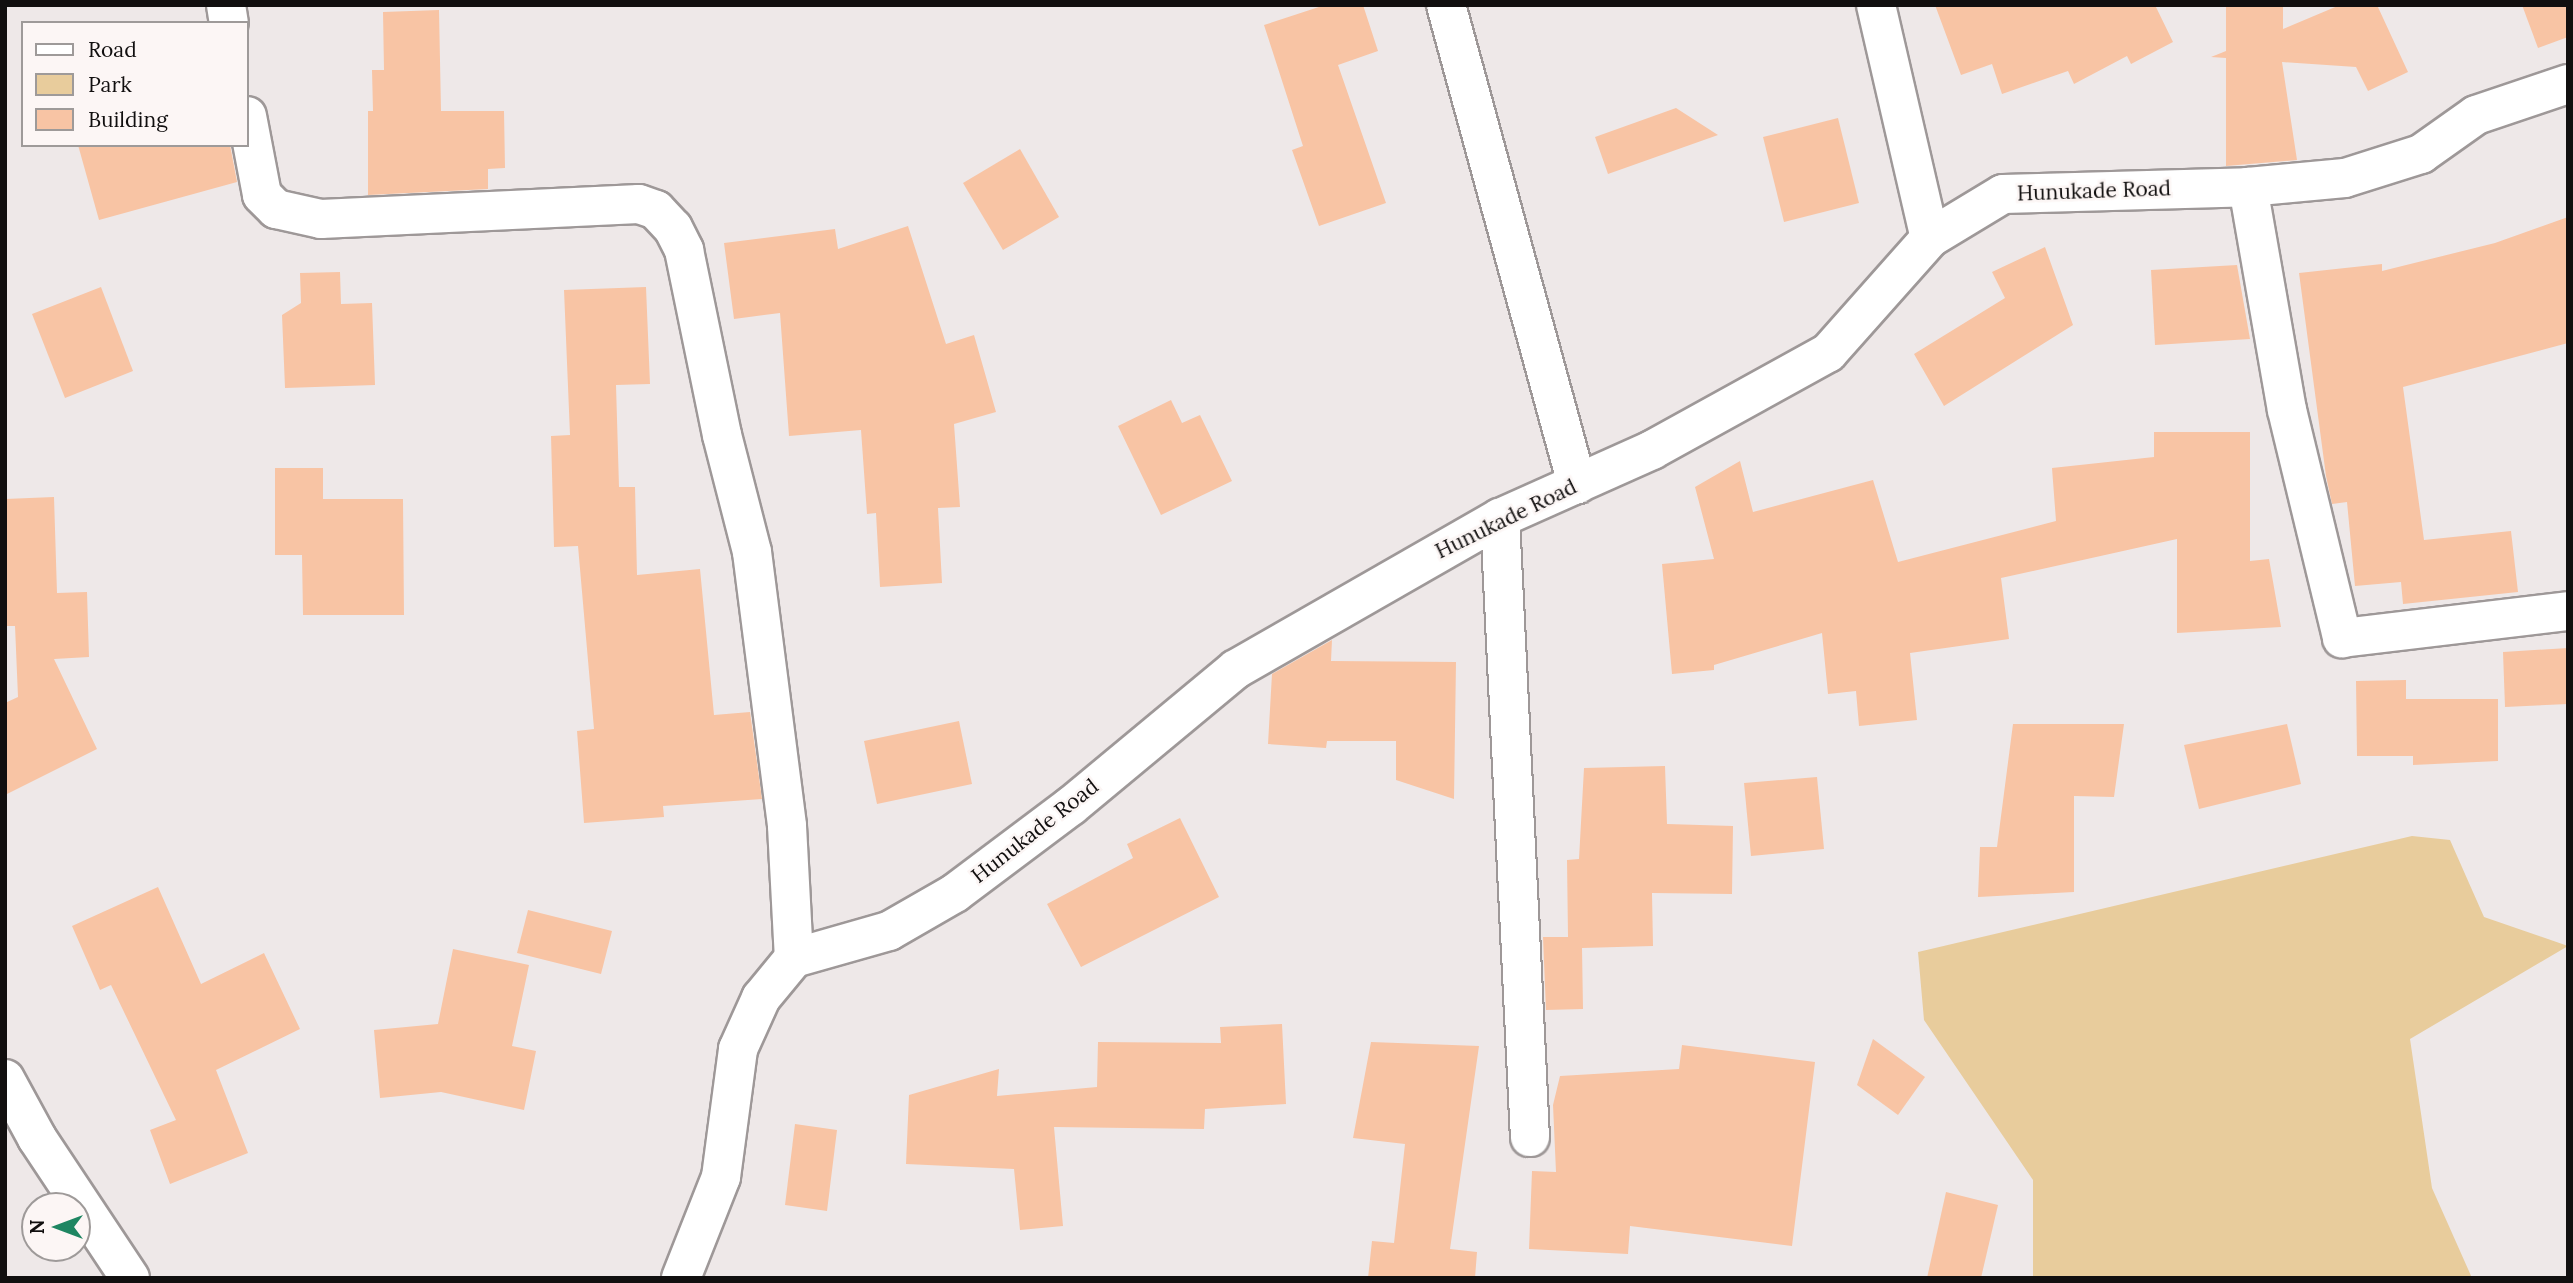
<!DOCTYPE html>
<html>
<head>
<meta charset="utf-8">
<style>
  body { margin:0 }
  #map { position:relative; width:2573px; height:1283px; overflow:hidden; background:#eee8e8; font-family:Lora,serif }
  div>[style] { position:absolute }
  .green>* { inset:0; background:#e8cc9c }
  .building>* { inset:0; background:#f8c4a4 }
  .roads { filter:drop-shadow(2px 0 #9e9898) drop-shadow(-2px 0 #9e9898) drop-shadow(0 2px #9e9898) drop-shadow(0 -2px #9e9898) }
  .minor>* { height:38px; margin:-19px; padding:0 19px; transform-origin:19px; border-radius:19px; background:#fff }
  .tertiary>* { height:38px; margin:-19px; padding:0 19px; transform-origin:19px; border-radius:19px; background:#fff }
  span { translate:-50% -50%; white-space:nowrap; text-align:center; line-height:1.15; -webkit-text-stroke:5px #fcf6f5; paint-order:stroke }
  .street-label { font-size:21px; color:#110f0f }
  .frame { position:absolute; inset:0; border:7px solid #110f0f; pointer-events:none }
  .legend { position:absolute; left:21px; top:21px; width:228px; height:126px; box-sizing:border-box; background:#fcf6f5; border:2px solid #9e9a99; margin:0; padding:9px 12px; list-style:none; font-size:21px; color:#110f0f }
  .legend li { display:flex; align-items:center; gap:14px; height:35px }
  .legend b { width:35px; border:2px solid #9e9a99 }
  .north { position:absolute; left:21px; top:1192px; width:70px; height:70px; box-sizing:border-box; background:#fcf6f5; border:2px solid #9e9a99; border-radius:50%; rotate:270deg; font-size:19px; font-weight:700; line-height:28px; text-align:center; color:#110f0f }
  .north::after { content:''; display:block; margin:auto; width:24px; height:32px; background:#1e8662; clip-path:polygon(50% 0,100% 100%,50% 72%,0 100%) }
</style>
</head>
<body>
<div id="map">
  <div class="green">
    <i style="clip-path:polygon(2412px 836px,2450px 840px,2484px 917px,2568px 946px,2410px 1039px,2432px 1188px,2472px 1278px,2033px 1278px,2033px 1180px,1924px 1020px,1918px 952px)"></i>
  </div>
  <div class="building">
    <i style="clip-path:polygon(1325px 5px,1363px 5px,1378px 51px,1338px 65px,1386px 203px,1319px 226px,1292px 150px,1303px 146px,1264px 25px)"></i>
    <i style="clip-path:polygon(1935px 5px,2155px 5px,2173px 42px,2131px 64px,2127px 56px,2074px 84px,2068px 71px,2002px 94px,1992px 64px,1961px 75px)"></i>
    <i style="clip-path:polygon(2226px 5px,2283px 5px,2283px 29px,2340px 5px,2377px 5px,2408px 72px,2368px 91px,2356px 67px,2282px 62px,2297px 160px,2226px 166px,2226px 58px,2211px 57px,2226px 51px)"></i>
    <i style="clip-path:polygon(2522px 5px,2568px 5px,2568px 37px,2538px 48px)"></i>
    <i style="clip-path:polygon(439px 10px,441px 111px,504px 111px,505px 168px,488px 169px,488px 189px,368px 195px,368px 111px,373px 111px,372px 70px,384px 70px,383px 12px)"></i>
    <i style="clip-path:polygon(1676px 108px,1718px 135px,1608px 174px,1595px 137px)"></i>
    <i style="clip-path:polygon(1838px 118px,1859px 203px,1784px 222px,1763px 137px)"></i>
    <i style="clip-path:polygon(78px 145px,230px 145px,237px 182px,99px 220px)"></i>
    <i style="clip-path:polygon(1020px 149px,1059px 217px,1003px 250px,963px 183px)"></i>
    <i style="clip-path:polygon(2568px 217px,2568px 343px,2403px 387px,2424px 540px,2511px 531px,2518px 592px,2403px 604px,2401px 582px,2355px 586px,2347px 502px,2332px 504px,2326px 476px,2299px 273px,2382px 264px,2382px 271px,2495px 243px)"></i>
    <i style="clip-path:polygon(908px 226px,946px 344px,974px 335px,996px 412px,954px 424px,960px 507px,938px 508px,942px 583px,880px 587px,876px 513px,867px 514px,861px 430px,789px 436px,780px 313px,734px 319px,724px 243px,835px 229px,838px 249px)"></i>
    <i style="clip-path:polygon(2045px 247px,2073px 325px,1944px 406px,1914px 354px,2005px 298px,1992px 272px)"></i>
    <i style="clip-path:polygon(2237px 265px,2250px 339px,2155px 345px,2151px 270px)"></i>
    <i style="clip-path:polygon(340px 272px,341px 304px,372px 303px,375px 385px,285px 388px,282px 315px,301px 303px,300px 273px)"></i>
    <i style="clip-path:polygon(101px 287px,133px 371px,65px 398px,32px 314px)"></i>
    <i style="clip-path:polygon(646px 287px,650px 384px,616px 385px,619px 487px,635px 487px,637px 575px,700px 569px,714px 715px,750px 712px,762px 799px,663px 806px,664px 817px,584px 823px,577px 731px,594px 729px,578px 546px,554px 547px,551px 436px,570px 435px,564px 290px)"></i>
    <i style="clip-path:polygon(1171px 400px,1182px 423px,1200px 415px,1232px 481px,1161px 515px,1118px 426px)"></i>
    <i style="clip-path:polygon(2154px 432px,2250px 432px,2250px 561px,2269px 559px,2281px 627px,2177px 633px,2177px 539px,2001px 578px,2009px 639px,1910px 653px,1917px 720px,1859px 726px,1856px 691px,1828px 694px,1822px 633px,1714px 665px,1714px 670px,1672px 674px,1662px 564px,1714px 559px,1695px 487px,1740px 461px,1753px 512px,1873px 480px,1898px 562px,2056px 521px,2052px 468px,2154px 457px)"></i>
    <i style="clip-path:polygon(275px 468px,323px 468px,323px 499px,403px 499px,404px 615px,303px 615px,302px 555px,275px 555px)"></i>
    <i style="clip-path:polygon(54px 497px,57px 593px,87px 592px,89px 657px,54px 659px,97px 749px,5px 795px,5px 703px,18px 697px,15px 626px,5px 626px,5px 499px)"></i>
    <i style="clip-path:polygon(1332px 640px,1331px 661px,1456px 662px,1454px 799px,1396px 780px,1396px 741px,1327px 741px,1326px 748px,1268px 744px,1272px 674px)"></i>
    <i style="clip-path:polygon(2568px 648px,2568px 704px,2505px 707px,2503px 652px)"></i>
    <i style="clip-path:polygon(2406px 680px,2406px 699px,2498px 699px,2498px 761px,2413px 765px,2413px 756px,2357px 756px,2356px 681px)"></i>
    <i style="clip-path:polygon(959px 721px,972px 784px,877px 804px,864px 741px)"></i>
    <i style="clip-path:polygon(2013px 724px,2124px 724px,2114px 797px,2074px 796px,2074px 892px,1978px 897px,1980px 847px,1997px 847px)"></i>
    <i style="clip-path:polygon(2287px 724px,2301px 784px,2199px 809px,2184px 745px)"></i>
    <i style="clip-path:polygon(1665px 766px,1667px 824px,1733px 826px,1732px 894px,1652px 893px,1653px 946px,1582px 948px,1583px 1009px,1546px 1010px,1543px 937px,1568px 937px,1567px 860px,1579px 859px,1584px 768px)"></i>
    <i style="clip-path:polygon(1817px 777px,1824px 849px,1751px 856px,1744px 783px)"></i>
    <i style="clip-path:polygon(1180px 818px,1219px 897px,1081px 967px,1047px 904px,1133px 858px,1127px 844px)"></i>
    <i style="clip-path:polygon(158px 887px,201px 984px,264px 953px,300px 1029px,216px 1070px,248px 1153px,170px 1184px,150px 1130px,176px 1120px,111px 985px,100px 990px,72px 926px)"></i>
    <i style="clip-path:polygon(528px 910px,612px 931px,601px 974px,517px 953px)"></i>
    <i style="clip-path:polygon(453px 949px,529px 965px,512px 1046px,536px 1051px,524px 1110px,441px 1092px,380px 1098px,374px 1030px,438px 1024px)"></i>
    <i style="clip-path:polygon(1282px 1024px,1286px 1104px,1205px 1109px,1204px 1129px,1054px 1127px,1063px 1226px,1020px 1230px,1014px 1169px,906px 1164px,909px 1095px,999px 1069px,997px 1096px,1097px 1087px,1098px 1042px,1221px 1043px,1220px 1027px)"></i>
    <i style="clip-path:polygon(1873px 1039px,1925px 1077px,1898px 1115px,1857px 1085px)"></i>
    <i style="clip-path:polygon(1371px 1042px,1479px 1046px,1450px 1249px,1477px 1252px,1475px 1278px,1368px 1278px,1372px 1241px,1394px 1243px,1405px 1144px,1353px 1138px)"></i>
    <i style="clip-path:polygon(1682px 1045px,1815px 1062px,1792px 1246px,1630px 1226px,1628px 1254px,1529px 1249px,1532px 1171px,1556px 1172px,1553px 1105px,1560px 1076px,1679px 1069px)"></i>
    <i style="clip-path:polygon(795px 1124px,837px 1130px,827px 1211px,785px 1205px)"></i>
    <i style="clip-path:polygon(1946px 1192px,1998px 1205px,1981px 1278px,1927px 1278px)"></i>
  </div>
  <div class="roads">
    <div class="minor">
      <i style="left:226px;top:5px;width:18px;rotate:81deg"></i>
      <i style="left:1446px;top:5px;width:497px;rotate:74.7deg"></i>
      <i style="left:1876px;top:5px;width:239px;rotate:77deg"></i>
      <i style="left:247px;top:116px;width:80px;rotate:79.2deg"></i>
      <i style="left:262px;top:195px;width:20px;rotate:45deg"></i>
      <i style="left:276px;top:209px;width:46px;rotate:12.5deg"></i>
      <i style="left:321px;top:219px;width:318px;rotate:-2.7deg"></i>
      <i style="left:639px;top:204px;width:18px;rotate:19deg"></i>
      <i style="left:656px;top:210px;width:25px;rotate:47deg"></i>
      <i style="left:673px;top:228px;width:25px;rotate:63deg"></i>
      <i style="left:684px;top:250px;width:189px;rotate:78.4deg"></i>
      <i style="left:722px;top:435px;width:121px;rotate:75.6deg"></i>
      <i style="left:752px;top:552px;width:276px;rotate:82.7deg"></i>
      <i style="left:787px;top:826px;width:132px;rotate:87deg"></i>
      <i style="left:2248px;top:187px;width:226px;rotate:80.1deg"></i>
      <i style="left:2287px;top:410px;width:235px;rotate:76.4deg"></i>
      <i style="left:2342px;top:638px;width:228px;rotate:-6.8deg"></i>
      <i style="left:1500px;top:518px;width:620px;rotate:87.23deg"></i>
      <i style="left:681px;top:1278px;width:109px;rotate:-68.4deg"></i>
      <i style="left:721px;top:1177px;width:129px;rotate:-82.4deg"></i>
      <i style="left:738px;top:1049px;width:56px;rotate:-65.7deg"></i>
      <i style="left:761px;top:998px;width:52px;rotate:-50.5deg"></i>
      <i style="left:794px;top:958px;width:99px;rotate:-15.9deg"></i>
      <i style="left:889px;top:931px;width:76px;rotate:-29.9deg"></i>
      <i style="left:955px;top:893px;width:145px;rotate:-36.9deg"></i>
      <i style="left:1071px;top:806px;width:214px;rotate:-39.7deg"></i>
      <i style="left:1236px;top:669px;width:304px;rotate:-29.8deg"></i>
      <i style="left:1500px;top:518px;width:167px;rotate:-24.1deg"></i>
      <i style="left:1652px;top:450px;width:201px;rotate:-28.9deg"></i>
      <i style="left:1828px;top:353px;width:154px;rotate:-48.4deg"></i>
      <i style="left:1930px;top:238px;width:85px;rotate:-31.1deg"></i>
      <i style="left:2003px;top:194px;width:245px;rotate:-1.6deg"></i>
      <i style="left:2248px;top:187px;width:97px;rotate:-5.3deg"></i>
      <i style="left:2345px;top:178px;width:80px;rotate:-17.5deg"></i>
      <i style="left:2421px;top:154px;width:67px;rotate:-35.3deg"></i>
      <i style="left:2476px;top:115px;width:97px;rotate:-18.6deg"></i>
    </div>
    <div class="tertiary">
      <i style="left:5px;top:1079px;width:67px;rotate:61.5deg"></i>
      <i style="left:37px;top:1138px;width:168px;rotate:56.4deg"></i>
    </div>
  </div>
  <div class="street-label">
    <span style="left:2094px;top:191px;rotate:-2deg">Hunukade Road</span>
    <span style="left:1506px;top:519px;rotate:-26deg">Hunukade Road</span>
    <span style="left:1035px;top:831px;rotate:-38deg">Hunukade Road</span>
  </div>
  <div class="frame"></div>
  <ul class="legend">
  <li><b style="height:9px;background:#fff"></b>Road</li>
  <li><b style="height:19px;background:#e8cc9c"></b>Park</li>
  <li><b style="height:19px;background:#f8c4a4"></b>Building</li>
  </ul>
  <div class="north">N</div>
</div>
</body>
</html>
